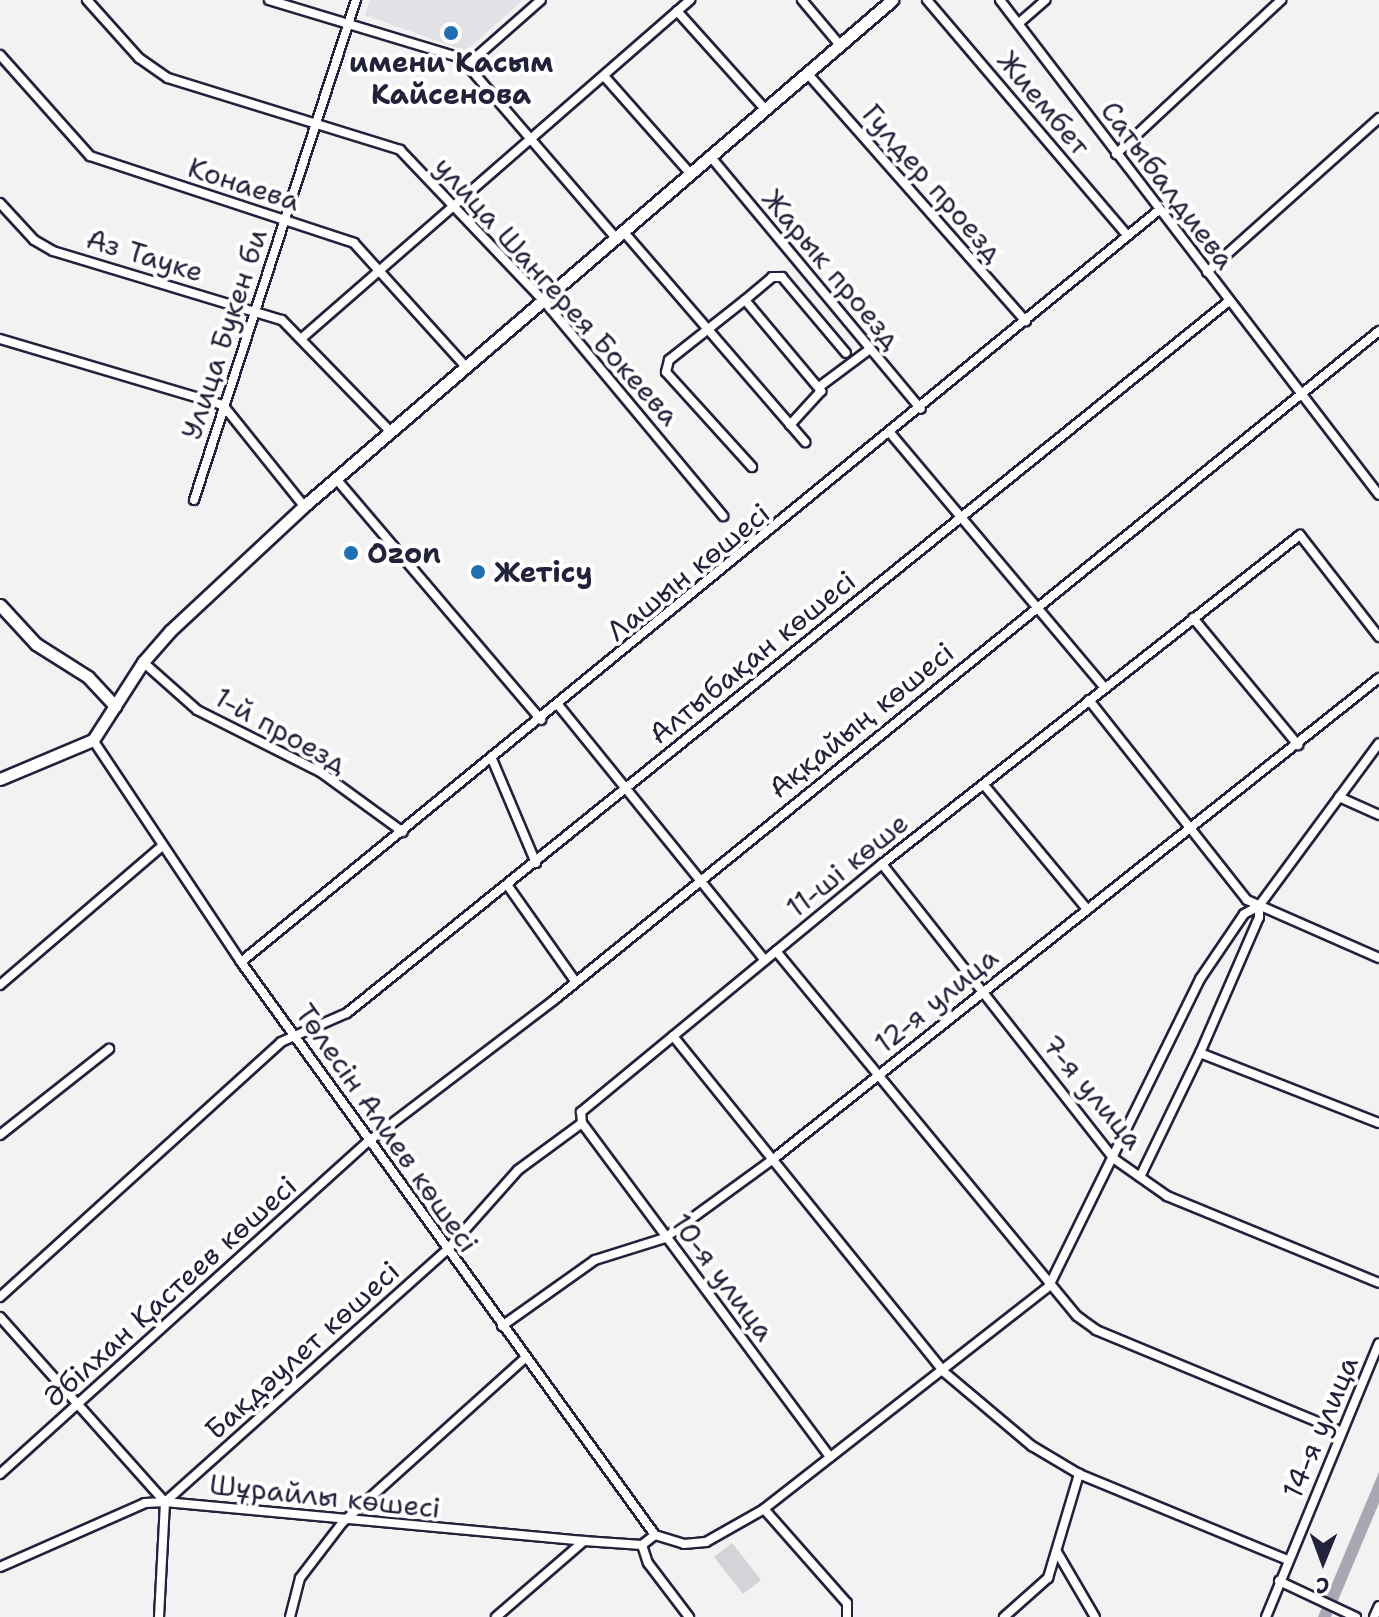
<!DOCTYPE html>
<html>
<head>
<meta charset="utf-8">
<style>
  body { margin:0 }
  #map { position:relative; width:1379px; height:1617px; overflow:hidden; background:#f2f2f3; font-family:"Shantell Sans",sans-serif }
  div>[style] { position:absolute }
  .built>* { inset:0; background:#e2e2e6 }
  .green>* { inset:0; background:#d3d3d8 }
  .water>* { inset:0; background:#a8a8b2 }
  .roads { filter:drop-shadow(2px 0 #22223b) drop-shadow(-2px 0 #22223b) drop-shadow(0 2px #22223b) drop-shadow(0 -2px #22223b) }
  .street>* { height:8px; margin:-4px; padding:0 4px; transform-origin:4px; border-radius:4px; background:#fff }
  .secondary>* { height:11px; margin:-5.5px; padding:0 5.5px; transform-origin:5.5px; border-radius:5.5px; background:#fff }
  .dots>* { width:22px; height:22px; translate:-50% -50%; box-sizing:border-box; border:4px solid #fff; border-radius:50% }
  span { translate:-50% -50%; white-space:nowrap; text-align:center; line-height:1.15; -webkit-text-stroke:8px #fff; paint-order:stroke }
  .poi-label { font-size:28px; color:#22223b; font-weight:700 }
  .left { translate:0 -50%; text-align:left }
  .street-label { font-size:28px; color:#22223b }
  .north { position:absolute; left:1283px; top:1521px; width:80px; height:80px; -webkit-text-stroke:6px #fff; paint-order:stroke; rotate:181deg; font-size:22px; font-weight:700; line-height:32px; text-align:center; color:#22223b }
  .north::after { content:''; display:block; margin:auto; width:28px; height:36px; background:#22223b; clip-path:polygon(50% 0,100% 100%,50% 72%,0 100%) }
</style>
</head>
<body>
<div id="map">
  <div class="built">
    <i style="clip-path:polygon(370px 0,523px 0,466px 51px,365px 15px)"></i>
  </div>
  <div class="green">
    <i style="clip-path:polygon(732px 1543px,761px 1580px,743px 1594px,714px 1557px)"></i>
  </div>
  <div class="water">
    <i style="clip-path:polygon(1379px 1472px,1379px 1503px,1331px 1617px,1318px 1617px)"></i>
  </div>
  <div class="roads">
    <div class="street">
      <i style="left:87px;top:0;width:78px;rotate:48.1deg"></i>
      <i style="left:139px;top:58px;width:35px;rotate:35deg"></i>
      <i style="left:168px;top:78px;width:243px;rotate:17.2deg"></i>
      <i style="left:400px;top:150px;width:209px;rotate:46.4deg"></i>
      <i style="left:544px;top:301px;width:280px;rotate:50.2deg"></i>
      <i style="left:269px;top:0;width:201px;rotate:16.8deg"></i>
      <i style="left:461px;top:58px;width:236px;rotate:49.3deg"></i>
      <i style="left:802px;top:0;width:57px;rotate:49.9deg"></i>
      <i style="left:927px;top:0;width:309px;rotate:49.6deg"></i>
      <i style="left:1000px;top:0;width:623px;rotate:52.56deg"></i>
      <i style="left:677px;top:11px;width:130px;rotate:48.1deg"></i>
      <i style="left:1019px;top:23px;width:35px;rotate:-41deg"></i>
      <i style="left:0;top:55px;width:135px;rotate:48.3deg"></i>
      <i style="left:90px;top:156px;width:278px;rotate:18.2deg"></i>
      <i style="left:354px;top:243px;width:167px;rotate:47.9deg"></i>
      <i style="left:467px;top:65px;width:98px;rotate:-41.3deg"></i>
      <i style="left:807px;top:73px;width:331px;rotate:48.6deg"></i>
      <i style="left:604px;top:76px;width:128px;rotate:48.5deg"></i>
      <i style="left:1116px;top:154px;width:226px;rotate:-43deg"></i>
      <i style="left:710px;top:156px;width:329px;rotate:50.2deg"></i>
      <i style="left:0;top:203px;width:50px;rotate:47.4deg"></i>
      <i style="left:34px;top:240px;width:22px;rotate:30deg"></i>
      <i style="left:53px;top:251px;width:239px;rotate:16.8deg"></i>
      <i style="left:282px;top:320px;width:156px;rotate:45.8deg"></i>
      <i style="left:623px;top:231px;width:279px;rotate:49.2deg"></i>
      <i style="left:1207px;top:272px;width:231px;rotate:-41.8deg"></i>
      <i style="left:745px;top:300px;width:35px;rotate:-40deg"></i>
      <i style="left:772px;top:277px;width:10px"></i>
      <i style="left:782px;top:277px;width:99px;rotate:49.9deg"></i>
      <i style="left:302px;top:338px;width:515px;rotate:-41.06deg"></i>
      <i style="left:0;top:339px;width:233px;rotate:16.5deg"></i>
      <i style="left:223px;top:405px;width:129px;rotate:51.3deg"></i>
      <i style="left:819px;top:387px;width:64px;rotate:-36.7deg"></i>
      <i style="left:891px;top:434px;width:329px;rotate:49.9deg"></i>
      <i style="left:752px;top:467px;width:128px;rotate:-132.2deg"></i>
      <i style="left:666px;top:372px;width:12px;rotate:-76deg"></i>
      <i style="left:669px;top:360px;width:97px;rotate:-38.3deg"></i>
      <i style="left:745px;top:300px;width:119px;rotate:50.1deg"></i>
      <i style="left:821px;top:391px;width:46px;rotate:132.4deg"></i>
      <i style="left:337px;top:480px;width:315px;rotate:49.6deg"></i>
      <i style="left:194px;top:500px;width:526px;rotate:-72.05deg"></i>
      <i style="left:1193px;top:618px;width:165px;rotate:50.4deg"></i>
      <i style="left:143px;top:662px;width:72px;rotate:41.6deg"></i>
      <i style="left:197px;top:710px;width:140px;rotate:26.7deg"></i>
      <i style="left:322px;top:773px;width:100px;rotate:36.1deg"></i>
      <i style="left:1089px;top:700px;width:255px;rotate:51.7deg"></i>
      <i style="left:1247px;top:900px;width:144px;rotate:23.7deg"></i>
      <i style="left:559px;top:706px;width:327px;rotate:51deg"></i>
      <i style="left:93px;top:740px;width:267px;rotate:56.3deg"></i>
      <i style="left:241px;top:962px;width:707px;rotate:54.15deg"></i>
      <i style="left:492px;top:759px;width:113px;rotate:67.1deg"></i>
      <i style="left:984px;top:785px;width:160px;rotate:50.3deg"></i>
      <i style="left:1339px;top:797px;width:44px;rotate:24.2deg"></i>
      <i style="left:882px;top:864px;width:374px;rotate:51.8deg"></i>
      <i style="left:1113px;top:1158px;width:66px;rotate:35.1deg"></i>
      <i style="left:1167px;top:1196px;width:229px;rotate:22.3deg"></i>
      <i style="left:508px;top:886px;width:116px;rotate:54.8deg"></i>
      <i style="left:776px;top:951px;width:473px;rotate:50.5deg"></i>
      <i style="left:1077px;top:1316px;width:24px;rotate:36deg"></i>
      <i style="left:1096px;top:1330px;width:266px;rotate:22.5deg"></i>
      <i style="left:241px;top:962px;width:1187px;rotate:-39.32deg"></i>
      <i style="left:0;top:985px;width:213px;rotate:-40.6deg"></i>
      <i style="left:673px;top:1036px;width:432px;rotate:51.1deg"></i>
      <i style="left:944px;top:1372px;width:115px;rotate:40.1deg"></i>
      <i style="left:1032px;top:1446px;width:55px;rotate:30.8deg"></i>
      <i style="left:1079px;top:1474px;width:226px;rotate:22.4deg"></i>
      <i style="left:1200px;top:1053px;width:192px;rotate:21.4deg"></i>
      <i style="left:582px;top:1123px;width:416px;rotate:53.4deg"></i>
      <i style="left:0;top:1135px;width:139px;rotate:-38.3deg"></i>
      <i style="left:1140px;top:1177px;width:138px;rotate:-64.2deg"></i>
      <i style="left:1200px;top:1053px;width:148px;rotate:-66.5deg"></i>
      <i style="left:1259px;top:917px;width:11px;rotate:-90deg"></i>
      <i style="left:1259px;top:906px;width:202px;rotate:-53.6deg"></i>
      <i style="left:0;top:1297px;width:379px;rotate:-42.2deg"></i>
      <i style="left:281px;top:1042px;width:72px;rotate:-23.7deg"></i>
      <i style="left:347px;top:1013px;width:1134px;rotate:-38.91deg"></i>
      <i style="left:0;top:1317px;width:248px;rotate:48.3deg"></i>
      <i style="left:502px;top:1326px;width:114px;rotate:-35.4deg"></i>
      <i style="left:595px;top:1260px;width:73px;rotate:-17.4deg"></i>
      <i style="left:665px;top:1238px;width:132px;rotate:-36.1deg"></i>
      <i style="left:772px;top:1160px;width:775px;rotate:-38.45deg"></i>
      <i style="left:0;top:1474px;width:497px;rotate:-42.1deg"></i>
      <i style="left:369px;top:1141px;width:233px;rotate:-37.3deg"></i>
      <i style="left:554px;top:1000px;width:1062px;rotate:-39.04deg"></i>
      <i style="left:764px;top:1509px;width:125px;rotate:48.6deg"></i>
      <i style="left:847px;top:1603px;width:14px;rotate:90deg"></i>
      <i style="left:655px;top:1535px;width:30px;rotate:17deg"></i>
      <i style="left:684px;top:1544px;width:22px;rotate:-5deg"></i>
      <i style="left:706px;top:1542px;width:67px;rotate:-29.6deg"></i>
      <i style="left:764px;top:1509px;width:362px;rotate:-38deg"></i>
      <i style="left:1049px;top:1286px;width:342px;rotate:-63.8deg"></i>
      <i style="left:1200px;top:979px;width:78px;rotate:-55.9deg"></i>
      <i style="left:1244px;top:914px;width:17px;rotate:-28deg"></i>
      <i style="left:642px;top:1545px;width:19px;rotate:72deg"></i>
      <i style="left:648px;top:1563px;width:68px;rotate:52.8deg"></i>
      <i style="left:1057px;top:1552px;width:75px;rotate:59.7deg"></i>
      <i style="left:0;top:1567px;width:158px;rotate:-23.8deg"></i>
      <i style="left:145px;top:1503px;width:20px;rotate:-3deg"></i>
      <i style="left:165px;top:1502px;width:421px;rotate:5.3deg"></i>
      <i style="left:584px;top:1541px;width:58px;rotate:3.9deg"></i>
      <i style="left:642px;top:1545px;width:16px;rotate:-38deg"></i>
      <i style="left:1279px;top:1581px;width:85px;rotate:25.1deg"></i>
      <i style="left:159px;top:1617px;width:115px;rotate:-87deg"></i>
      <i style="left:165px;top:1502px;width:378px;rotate:-41.8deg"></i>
      <i style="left:447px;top:1250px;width:107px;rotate:-48.4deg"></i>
      <i style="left:518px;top:1170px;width:79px;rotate:-36.3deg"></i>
      <i style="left:582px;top:1123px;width:11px;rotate:-95deg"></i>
      <i style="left:581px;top:1112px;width:390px;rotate:-39.5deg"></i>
      <i style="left:882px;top:864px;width:532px;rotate:-38.21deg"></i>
      <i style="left:1300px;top:535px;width:129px;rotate:52.2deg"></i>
      <i style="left:290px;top:1617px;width:40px;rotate:-75.6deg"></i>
      <i style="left:300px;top:1578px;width:71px;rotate:-52.5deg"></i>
      <i style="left:343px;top:1522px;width:245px;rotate:-42deg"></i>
      <i style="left:496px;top:1617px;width:116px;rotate:-40.8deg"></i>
      <i style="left:1004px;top:1617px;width:59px;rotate:-41.6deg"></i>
      <i style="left:1048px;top:1578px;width:109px;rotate:-73.4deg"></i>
      <i style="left:1266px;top:1617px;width:296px;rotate:-67.6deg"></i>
      <i style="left:1374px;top:1617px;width:12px;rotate:-66deg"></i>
    </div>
    <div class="secondary">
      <i style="left:0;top:605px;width:53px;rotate:47.3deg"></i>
      <i style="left:36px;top:644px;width:62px;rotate:32.4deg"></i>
      <i style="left:88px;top:677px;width:40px;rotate:47deg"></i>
      <i style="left:0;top:779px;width:101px;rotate:-22.8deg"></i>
      <i style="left:93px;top:740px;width:93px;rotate:-57.3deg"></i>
      <i style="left:143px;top:662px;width:41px;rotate:-48.9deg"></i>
      <i style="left:170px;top:631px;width:183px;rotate:-43deg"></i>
      <i style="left:304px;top:506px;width:776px;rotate:-40.71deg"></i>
    </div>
  </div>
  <div class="dots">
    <i style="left:451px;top:33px;background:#1f6fb2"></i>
    <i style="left:351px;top:553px;background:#1f6fb2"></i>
    <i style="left:478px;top:572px;background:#1f6fb2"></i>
  </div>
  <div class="poi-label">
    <span style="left:451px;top:78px">имени Касым<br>Кайсенова</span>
    <span class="left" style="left:367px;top:553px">Ozon</span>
    <span class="left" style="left:494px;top:572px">Жетісу</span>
  </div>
  <div class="street-label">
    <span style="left:1044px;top:103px;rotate:50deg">Жиембет</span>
    <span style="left:933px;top:183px;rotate:49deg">Гулдер проезд</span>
    <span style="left:244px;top:184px;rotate:18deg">Конаева</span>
    <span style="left:1168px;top:185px;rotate:53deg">Сатыбалдиева</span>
    <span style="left:145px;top:255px;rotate:17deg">Аз Тауке</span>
    <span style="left:832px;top:269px;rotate:50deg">Жарык проезд</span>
    <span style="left:557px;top:291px;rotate:48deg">улица Шангерея Бокеева</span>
    <span style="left:224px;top:334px;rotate:-72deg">Улица Букен би</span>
    <span style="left:688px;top:572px;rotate:-39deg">Лашын көшесі</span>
    <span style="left:752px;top:657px;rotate:-39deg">Алтыбақан көшесі</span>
    <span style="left:861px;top:720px;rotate:-39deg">Аққайың көшесі</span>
    <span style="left:281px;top:730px;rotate:29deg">1-й проезд</span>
    <span style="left:847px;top:865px;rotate:-39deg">11-ші көше</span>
    <span style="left:936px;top:1000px;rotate:-39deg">12-я улица</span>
    <span style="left:1093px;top:1092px;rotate:50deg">7-я улица</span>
    <span style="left:387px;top:1128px;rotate:55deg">Төлесін Алиев көшесі</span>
    <span style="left:723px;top:1277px;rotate:53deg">10-я улица</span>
    <span style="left:170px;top:1291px;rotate:-42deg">Әбілхан Қастеев көшесi</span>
    <span style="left:302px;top:1350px;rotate:-42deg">Бақдәулет көшесi</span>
    <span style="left:1320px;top:1427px;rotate:-67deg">14-я улица</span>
    <span style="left:325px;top:1496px;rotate:6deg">Шұрайлы көшесі</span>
  </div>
  <div class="north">С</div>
</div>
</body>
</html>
